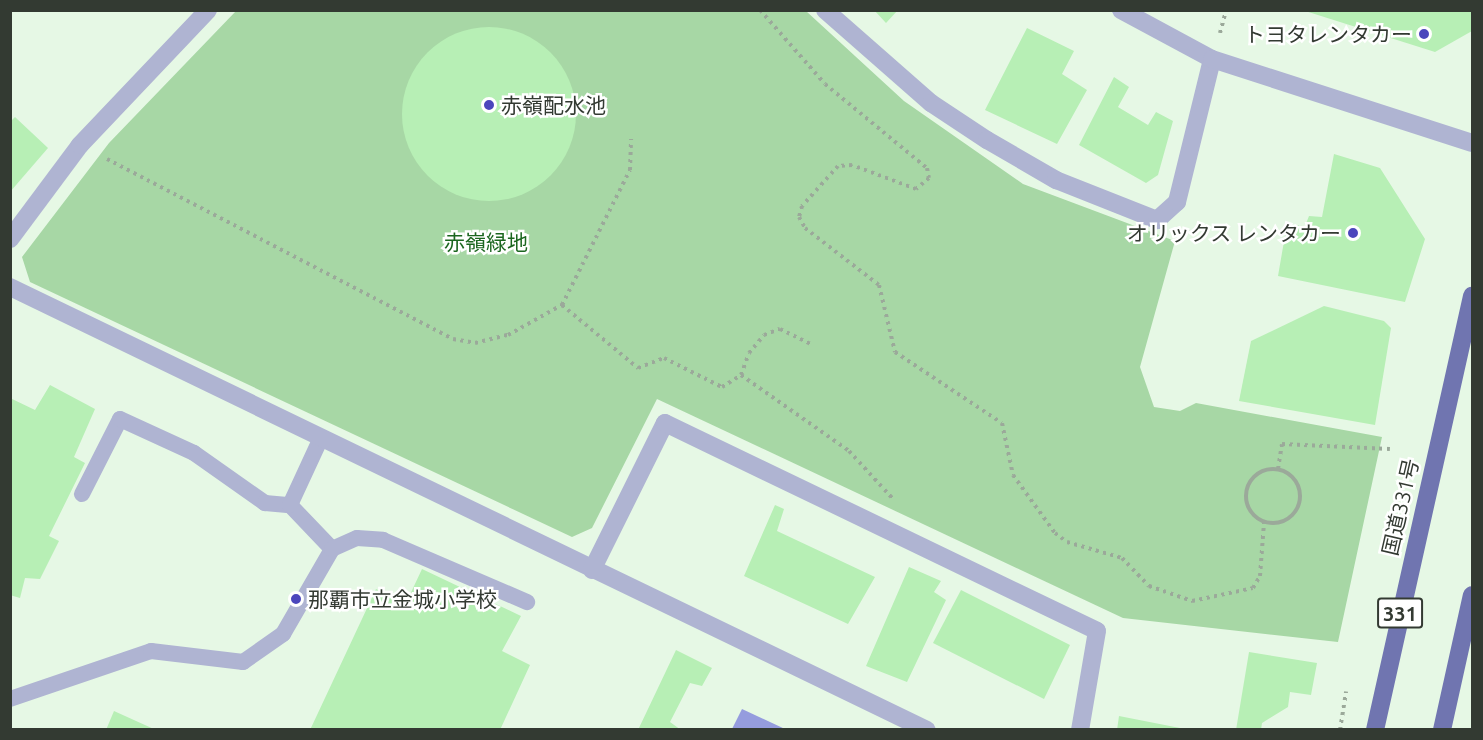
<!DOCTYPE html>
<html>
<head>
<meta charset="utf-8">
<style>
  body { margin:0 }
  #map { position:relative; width:1483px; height:740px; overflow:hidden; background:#e6f8e5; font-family:Ubuntu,"Noto Sans JP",sans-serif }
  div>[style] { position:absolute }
  .green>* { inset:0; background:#a7d7a5 }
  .water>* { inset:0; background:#959cde }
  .building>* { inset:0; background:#b7efb5 }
  .round { border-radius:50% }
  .path>* { height:4px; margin-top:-2px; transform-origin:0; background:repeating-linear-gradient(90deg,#9ba99a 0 3px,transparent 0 7.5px) }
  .path>.ring { margin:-2px; padding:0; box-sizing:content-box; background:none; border:4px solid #9ba99a; border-radius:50% }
  .service>* { height:16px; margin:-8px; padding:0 8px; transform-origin:8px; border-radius:8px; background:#afb4d2 }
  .minor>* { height:18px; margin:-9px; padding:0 9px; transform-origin:9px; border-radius:9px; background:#afb4d2 }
  .tertiary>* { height:18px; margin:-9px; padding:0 9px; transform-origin:9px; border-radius:9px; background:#afb4d2 }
  .trunk>* { height:18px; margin:-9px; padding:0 9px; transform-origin:9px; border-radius:9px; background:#7075b0 }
  .dots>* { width:16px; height:16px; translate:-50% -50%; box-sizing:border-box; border:3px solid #fff; border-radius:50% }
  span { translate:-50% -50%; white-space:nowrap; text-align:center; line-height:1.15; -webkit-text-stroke:5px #fff; paint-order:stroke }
  .shield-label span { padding:2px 4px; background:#fff; border:2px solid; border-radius:4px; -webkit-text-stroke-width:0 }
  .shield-label { font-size:20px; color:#333a32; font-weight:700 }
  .poi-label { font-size:21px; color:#333a32 }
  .right { translate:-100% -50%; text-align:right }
  .left { translate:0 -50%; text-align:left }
  .park-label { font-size:21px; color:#1b661f }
  .street-label { font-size:21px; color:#333a32 }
  .frame { position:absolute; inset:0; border:12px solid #333a32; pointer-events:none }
</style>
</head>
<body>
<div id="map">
  <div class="green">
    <i style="clip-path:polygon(236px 11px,806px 11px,904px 101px,1023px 184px,1175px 241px,1140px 367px,1154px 407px,1180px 411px,1196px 403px,1382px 437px,1338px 642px,1123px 618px,657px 399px,592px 528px,572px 537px,30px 282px,22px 257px,109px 143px)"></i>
  </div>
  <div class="water">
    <i style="clip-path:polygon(742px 709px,785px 729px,732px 729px)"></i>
  </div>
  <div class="building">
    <i style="clip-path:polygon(874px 10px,898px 10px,886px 23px)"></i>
    <i style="clip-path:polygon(1302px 10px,1472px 10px,1472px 31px,1435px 52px)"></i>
    <i class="round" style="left:402px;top:27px;width:174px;height:174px"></i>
    <i style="clip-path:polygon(1027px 28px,1074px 51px,1062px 74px,1087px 90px,1057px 144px,985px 110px)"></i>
    <i style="clip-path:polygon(1114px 77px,1129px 87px,1118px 107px,1148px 125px,1156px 112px,1173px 121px,1158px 175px,1146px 183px,1079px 145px)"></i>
    <i style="clip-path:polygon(15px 117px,48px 148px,10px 192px,10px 122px)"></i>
    <i style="clip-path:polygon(1334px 154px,1380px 168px,1425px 239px,1405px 302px,1278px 276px,1287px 224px,1305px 226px,1309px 216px,1322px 217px)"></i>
    <i style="clip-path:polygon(1324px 306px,1384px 321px,1391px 328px,1375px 425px,1239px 401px,1251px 341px)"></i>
    <i style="clip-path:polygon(50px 385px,95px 409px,74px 457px,85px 463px,49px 536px,59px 541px,40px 579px,25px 578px,20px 598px,10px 595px,10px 398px,35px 410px)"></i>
    <i style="clip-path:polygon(775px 505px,784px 509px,777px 531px,875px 577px,848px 624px,744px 576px)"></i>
    <i style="clip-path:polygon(909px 567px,941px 581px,934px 592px,946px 600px,907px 682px,866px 666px)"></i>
    <i style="clip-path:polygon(422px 569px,521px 616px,502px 651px,530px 665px,500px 730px,310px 730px,376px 589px,406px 603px)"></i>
    <i style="clip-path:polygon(961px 590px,1070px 645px,1044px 699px,933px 643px)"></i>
    <i style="clip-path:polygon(676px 650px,712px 668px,702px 686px,690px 683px,670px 722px,681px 730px,638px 730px)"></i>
    <i style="clip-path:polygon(1249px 652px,1317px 663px,1311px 695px,1290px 692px,1288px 707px,1262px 723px,1261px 730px,1236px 730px)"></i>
    <i style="clip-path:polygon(114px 711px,156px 730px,106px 730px)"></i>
    <i style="clip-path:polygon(1119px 716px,1180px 728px,1180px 730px,1117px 730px)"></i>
  </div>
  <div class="path">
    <i style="left:760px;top:10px;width:98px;rotate:48.7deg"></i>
    <i style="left:825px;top:84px;width:132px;rotate:39.5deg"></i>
    <i style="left:927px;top:168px;width:10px;rotate:79deg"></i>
    <i style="left:929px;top:178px;width:17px;rotate:140deg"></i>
    <i style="left:916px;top:189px;width:68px;rotate:-159.4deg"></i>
    <i style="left:852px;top:165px;width:14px;rotate:176deg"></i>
    <i style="left:838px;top:166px;width:54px;rotate:132deg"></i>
    <i style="left:802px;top:206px;width:11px;rotate:105deg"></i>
    <i style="left:799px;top:217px;width:13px;rotate:61deg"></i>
    <i style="left:805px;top:228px;width:93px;rotate:37.6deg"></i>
    <i style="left:879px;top:285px;width:69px;rotate:76.6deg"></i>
    <i style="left:895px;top:352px;width:128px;rotate:33.6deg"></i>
    <i style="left:1002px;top:423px;width:53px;rotate:78.1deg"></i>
    <i style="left:1013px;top:475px;width:72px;rotate:54.1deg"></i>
    <i style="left:1055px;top:533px;width:15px;rotate:37deg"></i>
    <i style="left:1067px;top:542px;width:57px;rotate:16.2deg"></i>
    <i style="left:1122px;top:558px;width:39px;rotate:46deg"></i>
    <i style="left:1149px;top:586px;width:46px;rotate:19.2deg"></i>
    <i style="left:1192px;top:601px;width:62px;rotate:-12deg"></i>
    <i style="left:1253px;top:588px;width:14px;rotate:-60deg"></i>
    <i style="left:1260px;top:576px;width:53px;rotate:-85.7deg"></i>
    <i style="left:1220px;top:33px;width:24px;rotate:-75deg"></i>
    <i style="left:107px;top:159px;width:390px;rotate:27.5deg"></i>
    <i style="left:453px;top:339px;width:22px;rotate:10deg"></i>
    <i style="left:475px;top:343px;width:34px;rotate:-14deg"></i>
    <i style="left:508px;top:335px;width:62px;rotate:-29.1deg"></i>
    <i style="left:562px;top:305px;width:151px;rotate:-63.3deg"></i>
    <i style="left:630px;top:170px;width:31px;rotate:-88deg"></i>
    <i style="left:562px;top:305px;width:99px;rotate:39.7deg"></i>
    <i style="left:638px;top:368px;width:28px;rotate:-21deg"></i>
    <i style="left:664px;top:358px;width:65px;rotate:26.6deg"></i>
    <i style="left:722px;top:387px;width:22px;rotate:-32deg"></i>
    <i style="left:741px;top:375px;width:23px;rotate:-70deg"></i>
    <i style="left:749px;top:353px;width:23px;rotate:-50deg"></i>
    <i style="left:764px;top:335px;width:17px;rotate:-21deg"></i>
    <i style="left:780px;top:329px;width:37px;rotate:26deg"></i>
    <i style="left:741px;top:375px;width:132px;rotate:35.1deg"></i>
    <i style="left:849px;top:451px;width:67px;rotate:47.4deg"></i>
    <i class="ring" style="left:1246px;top:469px;width:50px;height:50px"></i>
    <i style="left:1278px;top:469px;width:25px;rotate:-81deg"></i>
    <i style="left:1282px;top:444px;width:108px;rotate:2.7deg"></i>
    <i style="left:1340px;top:730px;width:39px;rotate:-81deg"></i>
  </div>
  <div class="service">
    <i style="left:82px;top:494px;width:84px;rotate:-63.1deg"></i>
    <i style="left:120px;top:419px;width:81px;rotate:24.7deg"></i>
    <i style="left:194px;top:453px;width:87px;rotate:35.2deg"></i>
    <i style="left:265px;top:503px;width:25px;rotate:5deg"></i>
    <i style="left:290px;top:505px;width:61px;rotate:46.3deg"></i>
    <i style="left:290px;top:505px;width:72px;rotate:-65.2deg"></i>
    <i style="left:10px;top:699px;width:149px;rotate:-18.8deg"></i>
    <i style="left:151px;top:651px;width:93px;rotate:6.8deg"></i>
    <i style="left:243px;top:662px;width:49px;rotate:-35deg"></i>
    <i style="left:283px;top:634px;width:98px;rotate:-60deg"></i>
    <i style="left:332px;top:549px;width:27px;rotate:-24deg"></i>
    <i style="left:357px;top:538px;width:26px;rotate:4deg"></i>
    <i style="left:383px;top:540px;width:157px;rotate:23.3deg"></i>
  </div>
  <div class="minor">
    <i style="left:825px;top:10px;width:141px;rotate:41.3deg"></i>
    <i style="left:931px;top:103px;width:67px;rotate:33.5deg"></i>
    <i style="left:987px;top:140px;width:80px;rotate:30.1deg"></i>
    <i style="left:1056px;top:180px;width:109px;rotate:21.6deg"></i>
    <i style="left:1157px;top:220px;width:27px;rotate:-42deg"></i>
    <i style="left:1177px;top:202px;width:147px;rotate:-76.2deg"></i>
    <i style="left:10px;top:239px;width:117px;rotate:-53.3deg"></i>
    <i style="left:80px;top:145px;width:186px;rotate:-46.5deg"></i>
    <i style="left:10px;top:287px;width:1018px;rotate:25.79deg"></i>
    <i style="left:592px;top:570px;width:164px;rotate:-63.6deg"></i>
    <i style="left:665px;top:423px;width:479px;rotate:25.7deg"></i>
    <i style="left:1097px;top:631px;width:100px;rotate:99.7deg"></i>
  </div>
  <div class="tertiary">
    <i style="left:1121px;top:10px;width:103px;rotate:28.3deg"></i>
    <i style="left:1212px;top:59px;width:273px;rotate:17.9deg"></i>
  </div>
  <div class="trunk">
    <i style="left:1375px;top:730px;width:445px;rotate:-77.4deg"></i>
    <i style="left:1442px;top:730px;width:138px;rotate:-77.5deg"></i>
  </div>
  <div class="dots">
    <i style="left:1424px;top:34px;background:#4b46bc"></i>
    <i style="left:489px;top:105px;background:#4b46bc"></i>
    <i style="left:1353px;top:233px;background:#4b46bc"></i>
    <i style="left:296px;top:599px;background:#4b46bc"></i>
  </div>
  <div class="shield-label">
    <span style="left:1400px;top:613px">331</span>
  </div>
  <div class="poi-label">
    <span class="right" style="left:1412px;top:34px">トヨタレンタカー</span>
    <span class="left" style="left:501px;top:105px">赤嶺配水池</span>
    <span class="right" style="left:1341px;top:233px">オリックス レンタカー</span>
    <span class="left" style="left:308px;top:599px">那覇市立金城小学校</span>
  </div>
  <div class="park-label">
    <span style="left:486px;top:242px">赤嶺緑地</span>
  </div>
  <div class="street-label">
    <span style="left:1400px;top:507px;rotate:-77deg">国道331号</span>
  </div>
  <div class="frame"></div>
</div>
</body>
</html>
